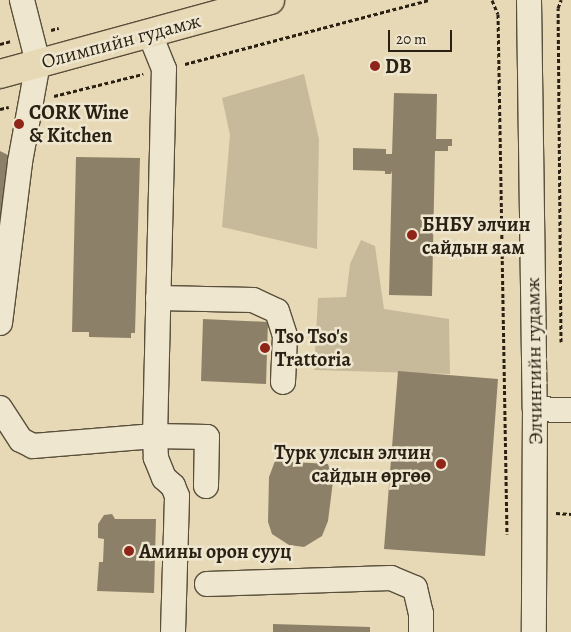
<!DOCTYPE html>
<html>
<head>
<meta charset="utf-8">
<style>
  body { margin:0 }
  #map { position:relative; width:571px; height:632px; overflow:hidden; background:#e7d9b5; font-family:Alegreya,serif }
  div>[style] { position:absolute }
  .green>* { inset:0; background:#c7ba9a }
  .building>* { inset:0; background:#8c8168 }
  .path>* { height:3px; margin-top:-1.5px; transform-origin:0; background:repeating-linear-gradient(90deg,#2a2114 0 4px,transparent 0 6.5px) }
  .roads { filter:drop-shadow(1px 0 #594f3c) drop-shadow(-1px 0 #594f3c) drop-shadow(0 1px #594f3c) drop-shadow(0 -1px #594f3c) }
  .minor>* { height:24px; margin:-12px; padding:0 12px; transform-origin:12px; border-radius:12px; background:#efe6cf }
  .major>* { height:28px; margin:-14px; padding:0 14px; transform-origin:14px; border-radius:14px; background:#e7d9b5 }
  .dots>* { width:14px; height:14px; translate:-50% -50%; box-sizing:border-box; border:2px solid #efe6cf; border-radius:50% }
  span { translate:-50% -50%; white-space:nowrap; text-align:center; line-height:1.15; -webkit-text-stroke:5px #efe6cf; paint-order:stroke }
  .street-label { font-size:20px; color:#2a2114 }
  .poi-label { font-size:20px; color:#2a2114; font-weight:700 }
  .left { translate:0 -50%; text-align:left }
  .right { translate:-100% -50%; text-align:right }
  .scale { position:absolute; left:388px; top:30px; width:64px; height:22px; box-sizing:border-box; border:2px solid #2a2114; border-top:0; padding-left:6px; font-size:15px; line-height:18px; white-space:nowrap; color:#2a2114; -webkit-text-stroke:4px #efe6cf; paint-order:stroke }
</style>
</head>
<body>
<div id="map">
  <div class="green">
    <i style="clip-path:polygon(304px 74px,319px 139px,317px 249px,222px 227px,230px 135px,222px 98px)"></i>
    <i style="clip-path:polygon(361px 240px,375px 246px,384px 309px,449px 319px,450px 374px,314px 370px,318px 298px,346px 297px,350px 264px)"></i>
  </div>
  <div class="building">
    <i style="clip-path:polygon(394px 93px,437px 94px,436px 139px,452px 139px,452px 146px,448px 146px,448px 151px,435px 151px,432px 296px,389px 295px,392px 171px,391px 174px,385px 174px,385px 171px,353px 170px,353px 148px,386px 149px,386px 154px,392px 154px)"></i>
    <i style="clip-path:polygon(0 151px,8px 155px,13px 163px,0 272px)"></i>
    <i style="clip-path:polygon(76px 157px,140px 158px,135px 333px,131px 333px,131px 338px,89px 337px,89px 332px,72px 332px)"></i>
    <i style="clip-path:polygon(203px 319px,268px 322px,266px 384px,201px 381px)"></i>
    <i style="clip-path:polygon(398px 371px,498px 379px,485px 556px,384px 549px)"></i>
    <i style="clip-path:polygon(275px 461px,328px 464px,333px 481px,328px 521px,322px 536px,304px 547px,289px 545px,272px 534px,268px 522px,269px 477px)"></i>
    <i style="clip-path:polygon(112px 514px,115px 519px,156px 519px,154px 593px,97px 591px,99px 562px,103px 562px,104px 539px,98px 538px,98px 524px,104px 515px)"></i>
    <i style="clip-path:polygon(273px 624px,370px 627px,370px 632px,273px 632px)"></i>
  </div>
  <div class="path">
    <i style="left:492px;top:0;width:15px;rotate:67deg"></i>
    <i style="left:498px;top:14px;width:520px;rotate:89.01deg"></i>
    <i style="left:51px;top:30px;width:8px;rotate:-14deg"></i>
    <i style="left:0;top:44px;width:11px;rotate:-15deg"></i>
    <i style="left:185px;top:64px;width:252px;rotate:-14.7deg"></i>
    <i style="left:54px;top:96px;width:92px;rotate:-13.9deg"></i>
    <i style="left:0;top:109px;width:9px;rotate:-13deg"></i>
    <i style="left:561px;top:342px;width:334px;rotate:-90.5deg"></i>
    <i style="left:558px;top:8px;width:9px;rotate:-69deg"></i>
    <i style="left:556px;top:513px;width:15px;rotate:4deg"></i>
  </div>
  <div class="roads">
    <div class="minor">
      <i style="left:529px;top:0;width:409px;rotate:89.2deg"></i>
      <i style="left:535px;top:409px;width:223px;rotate:90.3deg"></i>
      <i style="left:158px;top:298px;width:95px;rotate:1.2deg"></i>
      <i style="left:253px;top:300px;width:26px;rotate:25deg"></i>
      <i style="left:277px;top:311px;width:26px;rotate:72deg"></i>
      <i style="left:285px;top:336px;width:46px;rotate:92.5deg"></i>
      <i style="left:0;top:323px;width:162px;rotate:-82.9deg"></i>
      <i style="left:20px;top:162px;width:101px;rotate:-79.7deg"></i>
      <i style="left:38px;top:63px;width:65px;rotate:-104.3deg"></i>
      <i style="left:0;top:408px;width:38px;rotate:57deg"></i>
      <i style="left:21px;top:440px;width:13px;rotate:27deg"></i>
      <i style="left:33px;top:446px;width:122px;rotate:-4.7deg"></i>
      <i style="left:155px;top:436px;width:367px;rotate:-88.6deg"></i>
      <i style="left:164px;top:69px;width:38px;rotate:-112deg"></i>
      <i style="left:535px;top:409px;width:36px;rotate:2deg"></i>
      <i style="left:207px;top:584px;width:184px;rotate:-1.9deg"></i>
      <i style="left:391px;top:578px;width:26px;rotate:23deg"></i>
      <i style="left:415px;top:588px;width:26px;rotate:77deg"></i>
      <i style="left:421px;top:613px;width:19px;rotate:90deg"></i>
      <i style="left:173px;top:632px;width:136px;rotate:-88.3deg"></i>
      <i style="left:177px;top:496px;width:11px;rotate:-112deg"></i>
      <i style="left:173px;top:486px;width:12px;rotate:-138deg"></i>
      <i style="left:164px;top:478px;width:22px;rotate:-112deg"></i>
      <i style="left:156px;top:458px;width:22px;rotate:-93deg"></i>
      <i style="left:155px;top:436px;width:52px;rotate:1.1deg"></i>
      <i style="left:207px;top:437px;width:49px;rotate:91.2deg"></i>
    </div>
    <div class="major">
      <i style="left:0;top:74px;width:280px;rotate:-15.3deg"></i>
    </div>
  </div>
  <div class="dots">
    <i style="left:375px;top:66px;background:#8f2418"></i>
    <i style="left:19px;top:124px;background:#8f2418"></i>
    <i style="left:412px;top:235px;background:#8f2418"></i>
    <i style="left:265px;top:348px;background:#8f2418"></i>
    <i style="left:441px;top:464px;background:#8f2418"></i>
    <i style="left:129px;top:551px;background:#8f2418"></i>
  </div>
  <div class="street-label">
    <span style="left:121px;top:41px;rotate:-15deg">Олимпийн гудамж</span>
    <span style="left:534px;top:361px;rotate:-91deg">Элчингийн гудамж</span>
  </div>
  <div class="poi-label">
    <span class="left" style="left:385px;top:66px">DB</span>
    <span class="left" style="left:29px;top:124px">CORK Wine<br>&amp; Kitchen</span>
    <span class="left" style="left:422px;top:236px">БНБУ элчин<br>сайдын яам</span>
    <span class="left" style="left:275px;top:348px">Tso Tso's<br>Trattoria</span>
    <span class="right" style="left:431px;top:464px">Турк улсын элчин<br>сайдын өргөө</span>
    <span class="left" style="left:139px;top:551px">Амины орон сууц</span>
  </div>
  <div class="scale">20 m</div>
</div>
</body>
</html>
